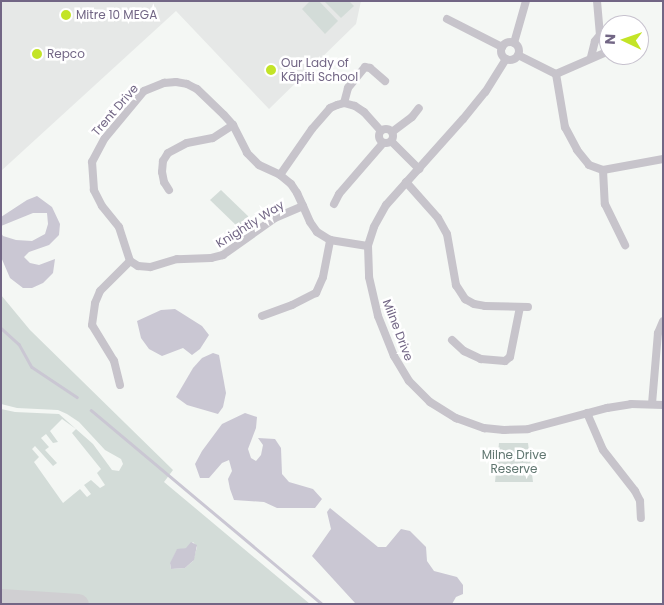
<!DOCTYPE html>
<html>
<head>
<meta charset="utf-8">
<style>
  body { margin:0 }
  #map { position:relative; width:664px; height:605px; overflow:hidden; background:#f4f7f4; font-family:Poppins,sans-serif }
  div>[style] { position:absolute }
  .built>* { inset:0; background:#e6e8e7 }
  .green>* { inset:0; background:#d3dcd8 }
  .water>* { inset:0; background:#cac7d3 }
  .stream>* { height:2.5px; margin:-1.25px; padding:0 1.25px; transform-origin:1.25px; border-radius:1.25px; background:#cac7d3 }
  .taxiway>* { height:21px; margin:-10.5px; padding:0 10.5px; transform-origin:10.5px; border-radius:10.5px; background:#d0cfd2 }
  .minor>* { height:8px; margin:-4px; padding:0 4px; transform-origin:4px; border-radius:4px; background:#c7c4cb }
  .minor>.ring { margin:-4px; padding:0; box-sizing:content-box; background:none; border:8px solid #c7c4cb; border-radius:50% }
  .dots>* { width:14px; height:14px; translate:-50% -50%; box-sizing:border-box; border:2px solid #fff; border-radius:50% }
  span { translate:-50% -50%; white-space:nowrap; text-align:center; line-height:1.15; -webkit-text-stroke:5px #fff; paint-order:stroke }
  .poi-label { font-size:12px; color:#726685 }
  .left { translate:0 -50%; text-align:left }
  .street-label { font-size:12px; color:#726685 }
  .park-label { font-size:12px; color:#617771 }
  .frame { position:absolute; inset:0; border:2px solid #726685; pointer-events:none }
  .north { position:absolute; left:599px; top:15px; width:50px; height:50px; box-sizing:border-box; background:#fff; border:1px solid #c7c2ce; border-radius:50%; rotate:273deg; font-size:14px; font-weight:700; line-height:20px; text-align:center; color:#726685 }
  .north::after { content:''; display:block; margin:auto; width:18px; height:22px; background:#c3e427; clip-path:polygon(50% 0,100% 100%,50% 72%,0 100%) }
</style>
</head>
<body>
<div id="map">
  <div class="built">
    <i style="clip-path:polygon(1px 1px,361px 1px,356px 24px,269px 109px,176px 11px,1px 171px)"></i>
  </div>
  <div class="green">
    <i style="clip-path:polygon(310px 1px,319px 1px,338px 21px,325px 34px,302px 9px)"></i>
    <i style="clip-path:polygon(324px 1px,349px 1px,354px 6px,341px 18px)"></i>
    <i style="clip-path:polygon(221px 190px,250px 218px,240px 229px,210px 200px)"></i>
    <i style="clip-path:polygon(evenodd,1px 295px,30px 330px,173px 470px,164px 482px,310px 604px,1px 604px,1px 409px,15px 412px,59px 414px,93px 444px,112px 470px,119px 471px,123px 464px,121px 459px,105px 450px,79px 422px,67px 414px,58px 410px,17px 408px,1px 404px,1px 295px,62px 419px,76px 429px,72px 433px,101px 469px,97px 473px,105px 485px,100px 488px,91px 480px,84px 485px,91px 494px,87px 497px,80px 489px,63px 503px,34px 462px,39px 457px,32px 449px,35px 446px,53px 466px,57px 463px,45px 450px,49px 447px,41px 438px,46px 434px,53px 443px,58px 442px,50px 431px,62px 419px,1px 295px,193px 542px,197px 547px,193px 561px,185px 568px,171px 569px,170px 564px,177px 550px,187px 548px,193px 542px)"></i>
    <i style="clip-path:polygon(499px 443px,528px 443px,533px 482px,495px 482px)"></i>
  </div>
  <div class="water">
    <i style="clip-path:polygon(37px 196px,52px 207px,60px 224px,59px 235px,49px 245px,29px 252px,24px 257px,30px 263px,39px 265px,55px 259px,53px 273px,43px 283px,32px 288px,23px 288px,10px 278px,1px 257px,1px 233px,3px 236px,16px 240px,32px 241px,45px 234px,48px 224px,47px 213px,33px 213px,1px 226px,1px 217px,27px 200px)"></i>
    <i style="clip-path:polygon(175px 309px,202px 326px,209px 335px,200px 349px,192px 355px,183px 348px,162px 356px,149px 349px,141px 338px,137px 321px,161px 310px)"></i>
    <i style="clip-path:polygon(213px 353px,219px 355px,226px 393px,223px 407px,218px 414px,187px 405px,176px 397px,193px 368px,202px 358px)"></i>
    <i style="clip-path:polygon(245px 413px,257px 417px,256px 428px,248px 449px,251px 458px,256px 461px,261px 455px,263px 445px,258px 438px,275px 439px,281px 448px,282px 474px,289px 482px,313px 489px,322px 499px,315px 508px,277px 508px,264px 502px,234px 500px,230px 489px,228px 479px,232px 471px,229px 460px,222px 463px,209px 478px,200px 478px,195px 464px,202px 451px,222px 424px)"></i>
    <i style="clip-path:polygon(330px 508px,378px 547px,386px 547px,401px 529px,410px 531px,426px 547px,427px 561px,434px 571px,457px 577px,463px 585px,463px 594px,456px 597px,452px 604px,355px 603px,312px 556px,331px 529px,327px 512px)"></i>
    <i style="clip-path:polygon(191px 542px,197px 545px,194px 560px,185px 568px,171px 569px,170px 563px,177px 549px,186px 548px)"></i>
  </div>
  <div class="stream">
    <i style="left:1px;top:328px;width:24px;rotate:42deg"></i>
    <i style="left:19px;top:344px;width:26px;rotate:61deg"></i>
    <i style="left:32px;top:367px;width:54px;rotate:33.7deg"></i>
    <i style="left:91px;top:410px;width:302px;rotate:40deg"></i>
  </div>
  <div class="taxiway">
    <i style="left:1px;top:599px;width:77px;rotate:3.7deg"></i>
  </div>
  <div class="minor">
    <i style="left:597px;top:1px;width:34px;rotate:85deg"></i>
    <i style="left:447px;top:19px;width:62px;rotate:27deg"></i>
    <i class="ring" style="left:501px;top:42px;width:10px;height:10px"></i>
    <i style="left:514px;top:43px;width:44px;rotate:-74.1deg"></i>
    <i style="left:518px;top:55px;width:42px;rotate:26.6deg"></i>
    <i style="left:556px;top:74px;width:54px;rotate:80.4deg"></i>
    <i style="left:565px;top:127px;width:26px;rotate:62deg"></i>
    <i style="left:577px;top:150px;width:19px;rotate:51deg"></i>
    <i style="left:589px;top:165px;width:15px;rotate:20deg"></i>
    <i style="left:603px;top:170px;width:61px;rotate:-10.4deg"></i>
    <i style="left:591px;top:57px;width:16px;rotate:-76deg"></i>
    <i style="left:595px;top:41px;width:8px;rotate:-50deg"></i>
    <i style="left:600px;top:35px;width:9px;rotate:6deg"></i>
    <i style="left:506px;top:59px;width:39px;rotate:122deg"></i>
    <i style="left:485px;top:92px;width:35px;rotate:129deg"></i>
    <i style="left:463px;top:119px;width:115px;rotate:131.8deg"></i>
    <i style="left:386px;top:205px;width:25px;rotate:119deg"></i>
    <i style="left:374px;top:227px;width:20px;rotate:108deg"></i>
    <i style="left:368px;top:246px;width:31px;rotate:88deg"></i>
    <i style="left:369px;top:277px;width:40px;rotate:77deg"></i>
    <i style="left:378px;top:316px;width:43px;rotate:68.2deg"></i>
    <i style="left:394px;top:356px;width:29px;rotate:59deg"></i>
    <i style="left:409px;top:381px;width:30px;rotate:45deg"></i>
    <i style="left:430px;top:402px;width:31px;rotate:32deg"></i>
    <i style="left:456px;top:418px;width:30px;rotate:20deg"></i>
    <i style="left:484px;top:428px;width:20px;rotate:6deg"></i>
    <i style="left:504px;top:430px;width:24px;rotate:-2deg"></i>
    <i style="left:528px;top:429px;width:82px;rotate:-14.9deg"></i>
    <i style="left:607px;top:408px;width:24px;rotate:-9deg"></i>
    <i style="left:631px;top:404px;width:32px;rotate:2deg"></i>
    <i style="left:556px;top:74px;width:58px;rotate:-23.5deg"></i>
    <i style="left:344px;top:103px;width:16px;rotate:-75deg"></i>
    <i style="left:348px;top:88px;width:27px;rotate:-51deg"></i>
    <i style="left:365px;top:67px;width:5px;rotate:11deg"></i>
    <i style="left:370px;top:68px;width:20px;rotate:41deg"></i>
    <i class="ring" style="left:379px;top:129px;width:6px;height:6px"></i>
    <i style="left:392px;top:132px;width:25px;rotate:-37deg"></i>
    <i style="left:412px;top:117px;width:11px;rotate:-52deg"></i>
    <i style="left:391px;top:141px;width:40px;rotate:45deg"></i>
    <i style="left:603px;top:170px;width:34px;rotate:87deg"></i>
    <i style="left:605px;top:204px;width:46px;rotate:64deg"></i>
    <i style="left:280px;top:175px;width:56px;rotate:-55.2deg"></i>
    <i style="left:312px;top:129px;width:28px;rotate:-49deg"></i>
    <i style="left:330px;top:108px;width:8px;rotate:-23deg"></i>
    <i style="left:337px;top:105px;width:7px;rotate:-16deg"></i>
    <i style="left:344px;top:103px;width:11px;rotate:15deg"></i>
    <i style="left:355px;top:106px;width:11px;rotate:34deg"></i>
    <i style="left:364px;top:112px;width:25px;rotate:48deg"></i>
    <i style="left:406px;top:182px;width:48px;rotate:48.4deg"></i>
    <i style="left:438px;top:218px;width:18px;rotate:61deg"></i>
    <i style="left:447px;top:234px;width:52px;rotate:80deg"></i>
    <i style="left:456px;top:285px;width:17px;rotate:57deg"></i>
    <i style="left:465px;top:299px;width:10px;rotate:29deg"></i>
    <i style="left:474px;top:304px;width:11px;rotate:10deg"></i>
    <i style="left:485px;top:306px;width:43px;rotate:1.3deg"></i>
    <i style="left:169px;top:190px;width:9px;rotate:-122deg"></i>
    <i style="left:164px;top:182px;width:10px;rotate:-101deg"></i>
    <i style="left:162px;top:172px;width:11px;rotate:-85deg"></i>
    <i style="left:163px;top:161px;width:9px;rotate:-58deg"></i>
    <i style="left:168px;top:153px;width:21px;rotate:-28deg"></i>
    <i style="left:187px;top:143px;width:26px;rotate:-11deg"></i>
    <i style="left:213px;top:138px;width:24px;rotate:-33deg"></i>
    <i style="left:334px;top:204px;width:11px;rotate:-63deg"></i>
    <i style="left:339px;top:194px;width:67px;rotate:-49.2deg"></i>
    <i style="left:303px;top:206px;width:30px;rotate:157deg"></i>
    <i style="left:275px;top:218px;width:64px;rotate:144.6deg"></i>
    <i style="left:223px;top:255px;width:12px;rotate:166deg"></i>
    <i style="left:211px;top:258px;width:34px;rotate:178deg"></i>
    <i style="left:177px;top:259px;width:28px;rotate:163deg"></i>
    <i style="left:150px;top:267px;width:12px;rotate:-175deg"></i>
    <i style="left:138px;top:266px;width:9px;rotate:-148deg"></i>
    <i style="left:130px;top:261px;width:36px;rotate:-108deg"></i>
    <i style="left:119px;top:227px;width:27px;rotate:-129deg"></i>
    <i style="left:102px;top:206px;width:18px;rotate:-117deg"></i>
    <i style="left:94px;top:190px;width:28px;rotate:-94deg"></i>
    <i style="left:92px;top:162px;width:27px;rotate:-62deg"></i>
    <i style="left:105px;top:138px;width:61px;rotate:-50.3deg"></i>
    <i style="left:144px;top:91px;width:22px;rotate:-22deg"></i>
    <i style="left:164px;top:83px;width:12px;rotate:-5deg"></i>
    <i style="left:176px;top:82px;width:11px;rotate:10deg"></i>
    <i style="left:187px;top:84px;width:11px;rotate:27deg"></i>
    <i style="left:197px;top:89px;width:37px;rotate:44deg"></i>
    <i style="left:224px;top:115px;width:13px;rotate:48deg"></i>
    <i style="left:233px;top:125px;width:31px;rotate:63deg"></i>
    <i style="left:247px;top:153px;width:17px;rotate:45deg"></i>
    <i style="left:259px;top:165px;width:23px;rotate:25deg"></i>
    <i style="left:280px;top:175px;width:14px;rotate:39deg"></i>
    <i style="left:291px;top:184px;width:11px;rotate:56deg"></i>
    <i style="left:297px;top:193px;width:14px;rotate:65deg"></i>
    <i style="left:303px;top:206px;width:17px;rotate:66deg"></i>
    <i style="left:310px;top:222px;width:12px;rotate:55deg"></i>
    <i style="left:317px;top:232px;width:15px;rotate:32deg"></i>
    <i style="left:330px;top:240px;width:38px;rotate:9deg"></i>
    <i style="left:262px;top:316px;width:32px;rotate:-20deg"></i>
    <i style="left:292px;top:305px;width:27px;rotate:-27deg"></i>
    <i style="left:316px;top:293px;width:17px;rotate:-66deg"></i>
    <i style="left:323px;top:277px;width:38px;rotate:-79deg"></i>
    <i style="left:452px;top:340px;width:16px;rotate:43deg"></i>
    <i style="left:464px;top:351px;width:19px;rotate:25deg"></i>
    <i style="left:481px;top:359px;width:24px;rotate:5deg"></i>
    <i style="left:505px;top:361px;width:6px;rotate:-39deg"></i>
    <i style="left:510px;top:357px;width:51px;rotate:-78.7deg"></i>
    <i style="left:120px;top:385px;width:25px;rotate:-104deg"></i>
    <i style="left:114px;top:361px;width:42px;rotate:-121.4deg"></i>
    <i style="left:92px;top:325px;width:22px;rotate:-82deg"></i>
    <i style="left:95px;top:303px;width:13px;rotate:-67deg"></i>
    <i style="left:100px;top:291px;width:42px;rotate:-45deg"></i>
    <i style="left:652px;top:404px;width:71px;rotate:-85.2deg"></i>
    <i style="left:658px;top:333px;width:13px;rotate:-67deg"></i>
    <i style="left:587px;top:413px;width:40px;rotate:66.6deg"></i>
    <i style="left:603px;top:450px;width:52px;rotate:52deg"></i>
    <i style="left:635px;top:491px;width:11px;rotate:63deg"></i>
    <i style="left:640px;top:501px;width:17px;rotate:87deg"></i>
  </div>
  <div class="dots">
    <i style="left:66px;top:15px;background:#c3e427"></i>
    <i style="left:37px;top:54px;background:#c3e427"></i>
    <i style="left:271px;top:70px;background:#c3e427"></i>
  </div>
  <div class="poi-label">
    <span class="left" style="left:76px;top:15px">Mitre 10 MEGA</span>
    <span class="left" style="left:47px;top:54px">Repco</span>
    <span class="left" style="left:281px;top:70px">Our Lady of<br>Kāpiti School</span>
  </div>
  <div class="street-label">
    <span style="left:115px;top:110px;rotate:-49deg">Trent Drive</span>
    <span style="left:250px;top:224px;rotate:-32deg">Knightly Way</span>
    <span style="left:398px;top:330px;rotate:69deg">Milne Drive</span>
  </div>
  <div class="park-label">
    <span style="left:514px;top:462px">Milne Drive<br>Reserve</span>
  </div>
  <div class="frame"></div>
  <div class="north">N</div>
</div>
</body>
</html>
